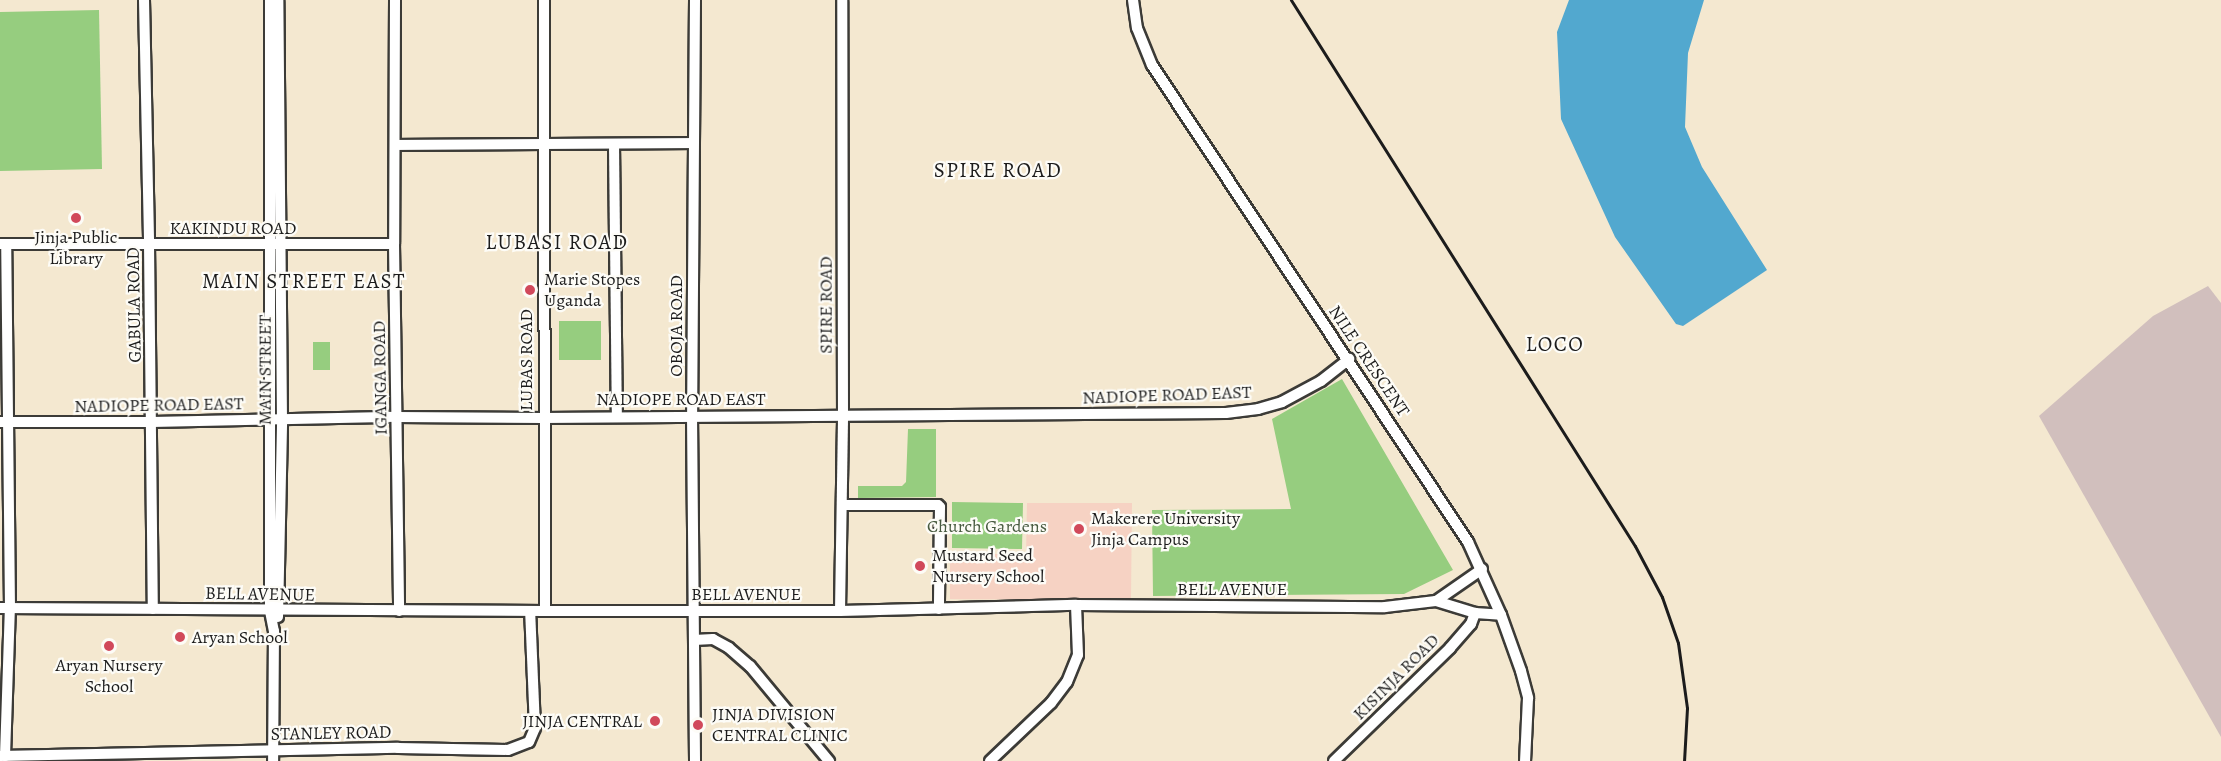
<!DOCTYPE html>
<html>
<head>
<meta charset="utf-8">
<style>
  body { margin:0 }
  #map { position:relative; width:2221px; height:761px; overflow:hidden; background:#f4e8d0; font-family:Alegreya,serif }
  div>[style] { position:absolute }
  .built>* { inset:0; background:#f6d2c3 }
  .industrial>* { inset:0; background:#d1bfbd }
  .green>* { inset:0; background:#96cd7f }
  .water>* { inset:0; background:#52a8cf }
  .roads { filter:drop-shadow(2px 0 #3c3b37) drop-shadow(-2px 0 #3c3b37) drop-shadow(0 2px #3c3b37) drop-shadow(0 -2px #3c3b37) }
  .minor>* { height:10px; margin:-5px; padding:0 5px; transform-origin:5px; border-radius:5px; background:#fff }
  .rail>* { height:3px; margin:-1.5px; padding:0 1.5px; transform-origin:1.5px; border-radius:1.5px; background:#1c1c1c }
  .dots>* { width:16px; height:16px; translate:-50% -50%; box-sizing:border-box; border:3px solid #fdfcf7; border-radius:50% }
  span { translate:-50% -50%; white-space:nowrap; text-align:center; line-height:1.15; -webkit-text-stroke:4.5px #fdfcf7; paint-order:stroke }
  .street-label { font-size:18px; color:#1c1c1c }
  .poi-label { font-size:18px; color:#1c1c1c }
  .left { translate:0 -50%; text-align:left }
  .right { translate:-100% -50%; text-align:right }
  .park-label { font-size:18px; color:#475a3f }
  .quarter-label { font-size:21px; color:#1c1c1c; letter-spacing:1.5px }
</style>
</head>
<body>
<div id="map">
  <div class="built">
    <i style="clip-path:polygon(1027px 503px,1132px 503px,1131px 600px,950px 599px,950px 554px,1026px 554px)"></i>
  </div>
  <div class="industrial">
    <i style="clip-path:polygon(2208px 286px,2221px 303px,2221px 737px,2039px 416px,2153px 316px)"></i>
  </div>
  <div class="green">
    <i style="clip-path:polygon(99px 10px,102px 169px,0 171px,0 12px)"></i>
    <i style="clip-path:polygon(559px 321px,601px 321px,601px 360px,559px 360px)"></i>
    <i style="clip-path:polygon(313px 342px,330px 342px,330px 370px,313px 370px)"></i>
    <i style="clip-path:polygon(1342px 379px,1453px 570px,1404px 594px,1153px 596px,1152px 510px,1291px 509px,1272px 419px)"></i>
    <i style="clip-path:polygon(908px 429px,936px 429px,936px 497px,858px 498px,858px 486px,902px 486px,906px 482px)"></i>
    <i style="clip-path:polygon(952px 502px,1023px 503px,1022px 549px,952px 548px)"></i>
  </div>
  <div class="water">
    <i style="clip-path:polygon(1569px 0,1704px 0,1688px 53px,1685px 127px,1702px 167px,1767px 270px,1683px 326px,1676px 324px,1615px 237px,1561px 119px,1557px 32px)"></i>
  </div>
  <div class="roads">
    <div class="minor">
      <i style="left:144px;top:0;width:244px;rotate:88.8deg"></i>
      <i style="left:149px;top:244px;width:365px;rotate:89.4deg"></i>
      <i style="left:270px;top:0;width:611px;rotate:90deg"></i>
      <i style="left:270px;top:611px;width:20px;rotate:79deg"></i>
      <i style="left:274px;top:631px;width:130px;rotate:90.4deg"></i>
      <i style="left:395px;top:0;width:244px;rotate:90.2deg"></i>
      <i style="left:394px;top:244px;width:367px;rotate:89.2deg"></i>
      <i style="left:544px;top:0;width:611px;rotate:89.91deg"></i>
      <i style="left:695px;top:0;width:415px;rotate:90.4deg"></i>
      <i style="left:692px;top:415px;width:346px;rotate:89.5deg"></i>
      <i style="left:1133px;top:0;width:28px;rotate:82deg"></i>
      <i style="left:1137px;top:28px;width:40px;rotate:68deg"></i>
      <i style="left:1152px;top:65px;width:572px;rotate:56.48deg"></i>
      <i style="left:1468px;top:542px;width:80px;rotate:65.7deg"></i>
      <i style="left:1501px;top:615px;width:59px;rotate:70.3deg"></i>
      <i style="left:1521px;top:671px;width:28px;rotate:75deg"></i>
      <i style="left:1528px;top:698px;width:63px;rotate:92.7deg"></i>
      <i style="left:614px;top:144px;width:272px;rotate:89.4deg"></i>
      <i style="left:395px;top:145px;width:298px;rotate:-0.4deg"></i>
      <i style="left:0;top:244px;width:394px"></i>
      <i style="left:0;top:422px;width:152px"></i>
      <i style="left:152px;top:422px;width:245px;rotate:-1.2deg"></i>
      <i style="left:397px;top:417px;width:146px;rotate:0.4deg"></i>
      <i style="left:543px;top:418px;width:683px;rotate:-0.42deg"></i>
      <i style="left:1226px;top:413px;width:32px;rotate:-7deg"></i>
      <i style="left:1258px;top:409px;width:25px;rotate:-16deg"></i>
      <i style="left:1282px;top:402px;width:44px;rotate:-28.3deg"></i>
      <i style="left:1321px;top:381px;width:36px;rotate:-38deg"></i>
      <i style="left:843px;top:505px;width:95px"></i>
      <i style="left:938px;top:505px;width:3px;rotate:45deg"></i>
      <i style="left:940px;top:507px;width:102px;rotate:90.6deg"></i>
      <i style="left:1436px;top:601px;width:41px;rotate:17.1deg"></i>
      <i style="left:1475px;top:613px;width:26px;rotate:4deg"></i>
      <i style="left:0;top:608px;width:545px;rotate:0.32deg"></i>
      <i style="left:545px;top:611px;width:295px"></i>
      <i style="left:840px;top:611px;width:236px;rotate:-1.5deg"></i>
      <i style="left:1076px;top:605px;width:309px;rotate:0.4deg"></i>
      <i style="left:1385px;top:607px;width:51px;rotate:-6.7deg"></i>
      <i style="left:1436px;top:601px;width:56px;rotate:-34.8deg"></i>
      <i style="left:840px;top:611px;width:196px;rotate:-89.1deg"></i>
      <i style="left:843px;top:415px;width:415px;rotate:-90.1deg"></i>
      <i style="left:278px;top:617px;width:197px;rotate:-88.8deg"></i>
      <i style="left:282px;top:420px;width:420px;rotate:-90.5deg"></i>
      <i style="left:694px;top:640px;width:19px;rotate:-3deg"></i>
      <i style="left:713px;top:639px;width:18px;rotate:29deg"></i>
      <i style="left:729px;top:648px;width:28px;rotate:41deg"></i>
      <i style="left:750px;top:666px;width:124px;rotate:50.3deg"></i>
      <i style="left:0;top:756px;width:398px;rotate:-1.2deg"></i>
      <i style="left:398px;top:748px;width:110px;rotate:1deg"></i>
      <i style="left:508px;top:750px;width:22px;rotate:-21deg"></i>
      <i style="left:529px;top:742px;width:15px;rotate:-67deg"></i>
      <i style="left:535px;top:728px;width:117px;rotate:-92.4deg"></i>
      <i style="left:5px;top:756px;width:148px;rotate:-88.1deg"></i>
      <i style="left:10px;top:608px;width:364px;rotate:-90.6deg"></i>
      <i style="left:990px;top:761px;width:84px;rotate:-43.6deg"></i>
      <i style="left:1051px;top:703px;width:26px;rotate:-53deg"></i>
      <i style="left:1067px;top:682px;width:29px;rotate:-68deg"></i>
      <i style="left:1078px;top:655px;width:50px;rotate:-92.3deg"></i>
      <i style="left:1334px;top:761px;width:162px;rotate:-44.2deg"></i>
      <i style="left:1450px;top:648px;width:32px;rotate:-49deg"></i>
      <i style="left:1471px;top:624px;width:12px;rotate:-70deg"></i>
    </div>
  </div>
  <div class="rail">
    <i style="left:1291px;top:0;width:645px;rotate:57.79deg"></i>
    <i style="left:1635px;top:546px;width:58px;rotate:62.1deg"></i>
    <i style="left:1662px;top:597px;width:49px;rotate:70.8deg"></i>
    <i style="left:1678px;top:643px;width:66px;rotate:82.1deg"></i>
    <i style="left:1687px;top:708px;width:53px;rotate:93.2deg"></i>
  </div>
  <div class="dots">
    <i style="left:76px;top:218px;background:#d1495b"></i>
    <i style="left:530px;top:290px;background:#d1495b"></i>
    <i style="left:1079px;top:529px;background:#d1495b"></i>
    <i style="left:920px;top:566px;background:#d1495b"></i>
    <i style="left:180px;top:637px;background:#d1495b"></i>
    <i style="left:109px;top:646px;background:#d1495b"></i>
    <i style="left:655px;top:721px;background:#d1495b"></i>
    <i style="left:698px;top:725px;background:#d1495b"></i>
  </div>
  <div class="street-label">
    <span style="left:233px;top:228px">KAKINDU ROAD</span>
    <span style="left:134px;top:305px;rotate:-91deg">GABULA ROAD</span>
    <span style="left:826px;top:305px;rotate:-90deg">SPIRE ROAD</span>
    <span style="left:676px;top:326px;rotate:-90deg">OBOJA ROAD</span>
    <span style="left:526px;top:360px;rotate:-90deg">LUBAS ROAD</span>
    <span style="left:1369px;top:361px;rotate:56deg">NILE CRESCENT</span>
    <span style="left:265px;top:370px;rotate:-90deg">MAIN STREET</span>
    <span style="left:380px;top:378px;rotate:-91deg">IGANGA ROAD</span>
    <span style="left:1167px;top:395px;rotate:-2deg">NADIOPE ROAD EAST</span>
    <span style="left:681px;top:399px">NADIOPE ROAD EAST</span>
    <span style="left:159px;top:405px;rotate:-1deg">NADIOPE ROAD EAST</span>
    <span style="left:1232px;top:589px">BELL AVENUE</span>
    <span style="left:260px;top:594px;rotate:1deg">BELL AVENUE</span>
    <span style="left:746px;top:594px">BELL AVENUE</span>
    <span style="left:1396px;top:677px;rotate:-45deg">KISINJA ROAD</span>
    <span style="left:331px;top:733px;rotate:-1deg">STANLEY ROAD</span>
  </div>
  <div class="poi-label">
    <span style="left:76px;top:248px">Jinja Public<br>Library</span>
    <span class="left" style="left:544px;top:290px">Marie Stopes<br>Uganda</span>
    <span class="left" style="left:1091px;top:529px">Makerere University<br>Jinja Campus</span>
    <span class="left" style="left:932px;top:566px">Mustard Seed<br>Nursery School</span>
    <span class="left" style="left:192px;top:637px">Aryan School</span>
    <span style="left:109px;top:676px">Aryan Nursery<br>School</span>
    <span class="left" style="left:712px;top:725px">JINJA DIVISION<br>CENTRAL CLINIC</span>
    <span class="right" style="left:642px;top:721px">JINJA CENTRAL</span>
  </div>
  <div class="park-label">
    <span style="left:987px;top:526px">Church Gardens</span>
  </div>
  <div class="quarter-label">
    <span style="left:998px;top:170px">SPIRE ROAD</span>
    <span style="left:557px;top:242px">LUBASI ROAD</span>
    <span style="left:304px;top:281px">MAIN STREET EAST</span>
    <span style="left:1555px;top:344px">LOCO</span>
  </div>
</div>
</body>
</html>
